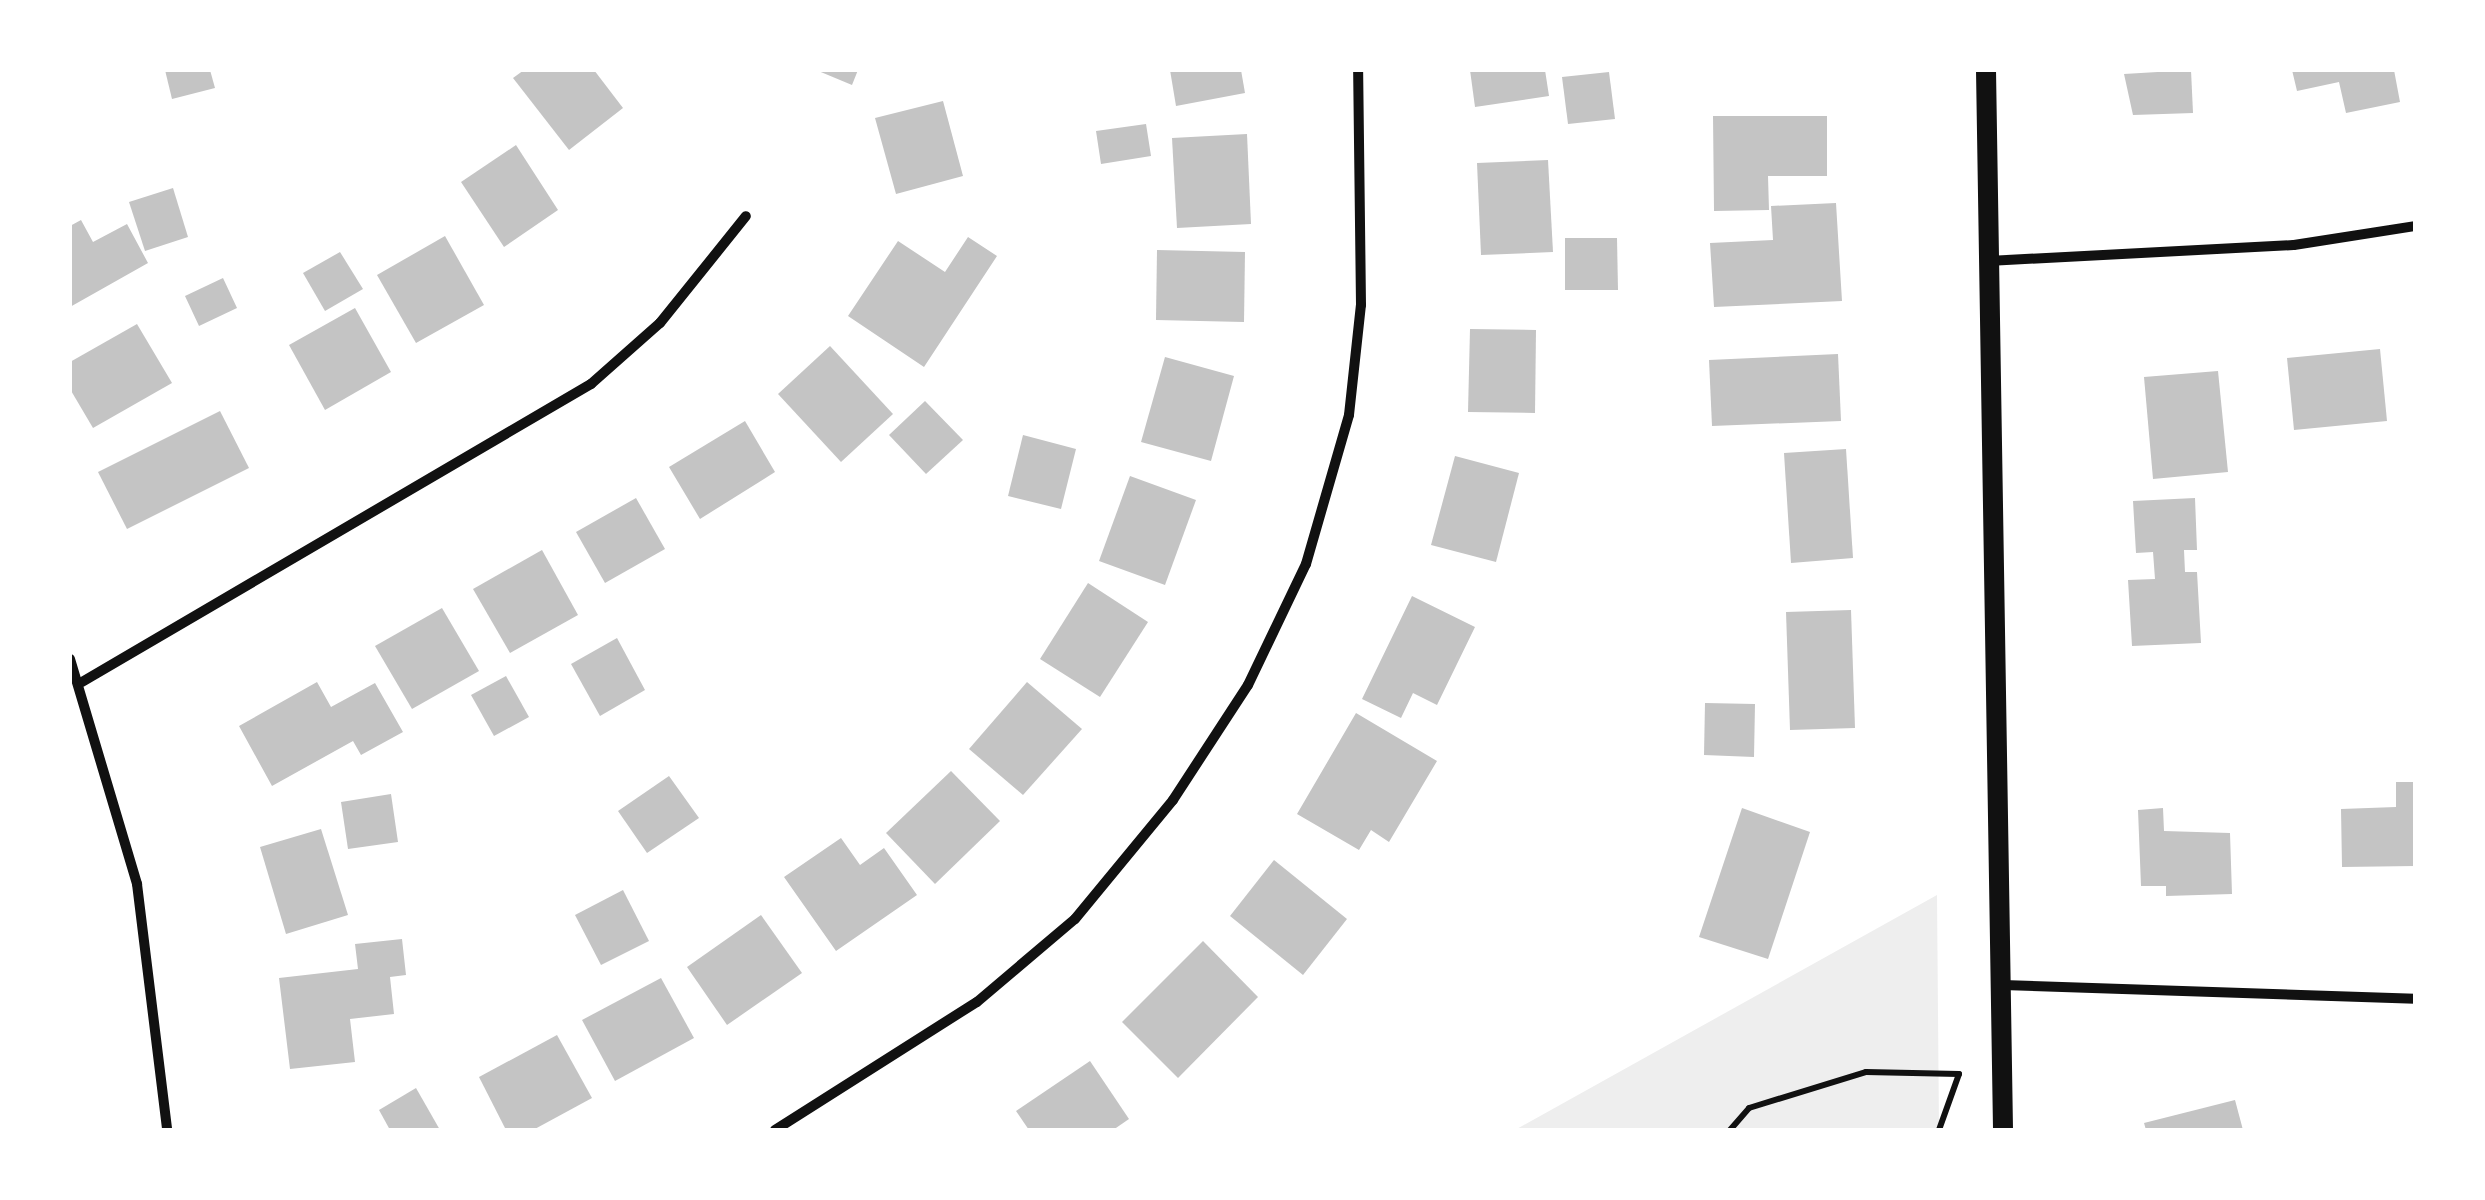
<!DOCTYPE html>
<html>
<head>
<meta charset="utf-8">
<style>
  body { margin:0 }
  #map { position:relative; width:2485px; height:1200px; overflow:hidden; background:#fff; font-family:"Noto Sans",sans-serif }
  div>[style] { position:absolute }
  .green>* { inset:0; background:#eee }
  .building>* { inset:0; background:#c4c4c4 }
  .path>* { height:6px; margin:-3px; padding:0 3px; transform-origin:3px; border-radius:3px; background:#111 }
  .minor>* { height:10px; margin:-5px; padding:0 5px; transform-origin:5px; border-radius:5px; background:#111 }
  .secondary>* { height:20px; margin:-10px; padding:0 10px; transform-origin:10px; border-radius:10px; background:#111 }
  span { translate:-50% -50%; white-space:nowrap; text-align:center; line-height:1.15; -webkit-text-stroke:8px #fff; paint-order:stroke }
  .frame { position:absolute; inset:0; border:72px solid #fff; pointer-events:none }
</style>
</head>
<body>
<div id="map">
  <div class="green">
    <i style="clip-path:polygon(1937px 895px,1939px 1130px,1515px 1130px)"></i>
  </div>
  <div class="building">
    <i style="clip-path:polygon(165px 70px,210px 70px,215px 88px,172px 99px)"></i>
    <i style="clip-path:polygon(524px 70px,594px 70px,623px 108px,569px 150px,513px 78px)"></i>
    <i style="clip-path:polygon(816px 70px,858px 70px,852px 85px)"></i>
    <i style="clip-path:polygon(1170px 70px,1241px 70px,1245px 93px,1176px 106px)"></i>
    <i style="clip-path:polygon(1470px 70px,1545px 70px,1549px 96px,1475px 107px)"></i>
    <i style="clip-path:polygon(2191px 70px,2193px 113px,2133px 115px,2124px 74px)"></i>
    <i style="clip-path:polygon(2292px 70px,2394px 70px,2400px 102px,2346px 113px,2339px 82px,2297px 91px)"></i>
    <i style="clip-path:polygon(1609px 72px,1615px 119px,1568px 124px,1562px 77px)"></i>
    <i style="clip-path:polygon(943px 101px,963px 176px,896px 194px,875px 118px)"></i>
    <i style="clip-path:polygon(1713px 116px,1827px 116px,1827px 176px,1768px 176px,1769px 210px,1714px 211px)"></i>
    <i style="clip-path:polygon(1146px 124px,1151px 156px,1101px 164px,1096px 131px)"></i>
    <i style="clip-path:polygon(1247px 134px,1251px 224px,1177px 228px,1172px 138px)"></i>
    <i style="clip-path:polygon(516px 145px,558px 210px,504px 247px,461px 182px)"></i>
    <i style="clip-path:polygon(1548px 160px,1553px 252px,1481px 255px,1477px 163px)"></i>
    <i style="clip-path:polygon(173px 188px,188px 237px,145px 251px,129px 202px)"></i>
    <i style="clip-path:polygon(1836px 203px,1842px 301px,1714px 307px,1710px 243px,1773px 240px,1771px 206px)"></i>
    <i style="clip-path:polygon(81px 220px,93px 242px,127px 224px,148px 263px,70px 307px,70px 226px)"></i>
    <i style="clip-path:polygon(445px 236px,484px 305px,416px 343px,377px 275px)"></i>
    <i style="clip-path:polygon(968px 237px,997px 256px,924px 367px,848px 316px,898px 241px,945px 272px)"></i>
    <i style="clip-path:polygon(1565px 238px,1617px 238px,1618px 290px,1565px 290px)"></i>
    <i style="clip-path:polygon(1157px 250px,1245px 252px,1244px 322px,1156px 320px)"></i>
    <i style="clip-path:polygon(340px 252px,363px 289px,325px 311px,303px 273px)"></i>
    <i style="clip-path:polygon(223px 278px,237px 308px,199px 326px,185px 296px)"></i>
    <i style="clip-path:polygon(355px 308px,391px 372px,325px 410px,289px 345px)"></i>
    <i style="clip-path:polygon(137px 324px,172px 383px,93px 428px,70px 389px,70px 362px)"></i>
    <i style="clip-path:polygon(1470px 329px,1536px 330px,1535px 413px,1468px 412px)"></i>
    <i style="clip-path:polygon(830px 346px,893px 414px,841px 462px,778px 394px)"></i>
    <i style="clip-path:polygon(2380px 349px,2387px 421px,2294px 430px,2287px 358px)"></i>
    <i style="clip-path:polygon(1838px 354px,1841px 421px,1712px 426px,1709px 360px)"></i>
    <i style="clip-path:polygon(1165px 357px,1234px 376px,1211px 461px,1141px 442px)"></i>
    <i style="clip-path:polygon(2218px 371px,2228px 472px,2153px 479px,2144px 377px)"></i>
    <i style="clip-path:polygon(925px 401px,963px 440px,926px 474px,889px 435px)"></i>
    <i style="clip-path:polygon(220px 411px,249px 468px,127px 529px,98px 472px)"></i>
    <i style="clip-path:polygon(745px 421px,775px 472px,700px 519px,669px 467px)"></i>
    <i style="clip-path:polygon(1023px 435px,1076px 449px,1061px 509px,1008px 496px)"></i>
    <i style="clip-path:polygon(1846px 449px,1853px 558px,1791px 563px,1784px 453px)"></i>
    <i style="clip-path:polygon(1455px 456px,1519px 473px,1496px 562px,1431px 545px)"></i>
    <i style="clip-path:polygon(1130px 476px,1196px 500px,1165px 585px,1099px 561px)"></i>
    <i style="clip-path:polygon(636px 498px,665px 549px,605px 583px,576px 532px)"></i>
    <i style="clip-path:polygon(2195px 498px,2197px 550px,2184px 550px,2185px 572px,2197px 572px,2201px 643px,2132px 646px,2128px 580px,2155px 579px,2153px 552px,2136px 553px,2133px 501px)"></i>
    <i style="clip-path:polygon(542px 550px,578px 615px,510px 653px,473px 589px)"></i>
    <i style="clip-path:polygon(1088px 583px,1148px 622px,1100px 697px,1040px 659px)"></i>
    <i style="clip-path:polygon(1412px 596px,1475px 627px,1437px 705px,1413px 693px,1401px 718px,1362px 699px)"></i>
    <i style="clip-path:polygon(442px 608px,479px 671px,412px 709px,375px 646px)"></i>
    <i style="clip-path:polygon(1851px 610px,1855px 728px,1790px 730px,1786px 612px)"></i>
    <i style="clip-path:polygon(617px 638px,645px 690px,600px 716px,571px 664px)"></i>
    <i style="clip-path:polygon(506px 676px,529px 717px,494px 736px,471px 695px)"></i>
    <i style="clip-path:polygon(317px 682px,331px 707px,375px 683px,403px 732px,361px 755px,353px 741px,272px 786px,239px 726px)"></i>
    <i style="clip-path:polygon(1027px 682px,1082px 729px,1023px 795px,969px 749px)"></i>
    <i style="clip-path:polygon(1705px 703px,1755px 704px,1754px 757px,1704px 755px)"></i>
    <i style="clip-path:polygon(1356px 713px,1437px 761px,1389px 842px,1371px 830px,1359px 850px,1297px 814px)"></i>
    <i style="clip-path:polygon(951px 771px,1000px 821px,935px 884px,886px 833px)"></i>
    <i style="clip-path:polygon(669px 776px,699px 818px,647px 853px,618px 811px)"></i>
    <i style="clip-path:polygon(2396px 782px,2415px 782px,2415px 866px,2342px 867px,2341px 809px,2396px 807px)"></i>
    <i style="clip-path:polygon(391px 794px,398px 842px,348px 849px,341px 802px)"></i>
    <i style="clip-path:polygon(1742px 808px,1810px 832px,1768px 959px,1699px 937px)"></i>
    <i style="clip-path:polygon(2163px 808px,2164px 831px,2230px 833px,2232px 894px,2166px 896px,2166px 886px,2141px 886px,2138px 810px)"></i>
    <i style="clip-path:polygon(321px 829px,348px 915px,286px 934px,260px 847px)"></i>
    <i style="clip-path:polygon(841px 838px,860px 865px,884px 848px,917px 895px,836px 951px,784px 877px)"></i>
    <i style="clip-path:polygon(1274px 860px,1347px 919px,1303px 975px,1230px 916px)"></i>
    <i style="clip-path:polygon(623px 890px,649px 941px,601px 965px,575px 915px)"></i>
    <i style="clip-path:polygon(761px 915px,802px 973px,727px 1025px,687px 967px)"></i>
    <i style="clip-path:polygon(402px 939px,406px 975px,390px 977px,394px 1014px,350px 1019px,355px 1062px,290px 1069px,279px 978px,358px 969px,355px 944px)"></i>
    <i style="clip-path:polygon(1203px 941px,1258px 997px,1178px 1078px,1122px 1022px)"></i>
    <i style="clip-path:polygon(661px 978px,694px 1038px,615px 1081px,582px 1020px)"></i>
    <i style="clip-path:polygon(557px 1035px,592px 1098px,533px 1130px,506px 1130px,479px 1077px)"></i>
    <i style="clip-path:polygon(1090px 1061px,1129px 1119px,1113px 1130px,1029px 1130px,1016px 1111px)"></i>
    <i style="clip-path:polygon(416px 1088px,440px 1130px,390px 1130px,379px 1110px)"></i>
    <i style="clip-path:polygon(2235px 1100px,2243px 1130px,2146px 1130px,2144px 1123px)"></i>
  </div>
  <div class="path">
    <i style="left:1730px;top:1130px;width:29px;rotate:-49deg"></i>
    <i style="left:1749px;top:1108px;width:122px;rotate:-17.1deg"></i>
    <i style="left:1866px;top:1072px;width:93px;rotate:1.2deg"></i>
    <i style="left:1959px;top:1074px;width:59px;rotate:109.7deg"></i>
  </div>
  <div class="minor">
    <i style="left:1988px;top:261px;width:306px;rotate:-3deg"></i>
    <i style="left:2294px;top:245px;width:122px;rotate:-8.9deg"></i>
    <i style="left:70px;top:659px;width:235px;rotate:73.4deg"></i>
    <i style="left:137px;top:884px;width:248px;rotate:83deg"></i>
    <i style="left:82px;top:682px;width:590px;rotate:-30.35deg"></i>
    <i style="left:591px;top:384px;width:92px;rotate:-41.5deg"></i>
    <i style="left:660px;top:323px;width:137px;rotate:-51.2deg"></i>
    <i style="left:2003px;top:985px;width:412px;rotate:1.9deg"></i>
    <i style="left:775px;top:1130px;width:239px;rotate:-32.4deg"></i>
    <i style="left:977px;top:1002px;width:128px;rotate:-40.3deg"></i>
    <i style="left:1075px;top:919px;width:154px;rotate:-50.5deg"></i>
    <i style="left:1173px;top:800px;width:137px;rotate:-56.9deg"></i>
    <i style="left:1248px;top:685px;width:134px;rotate:-64.4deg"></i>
    <i style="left:1306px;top:564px;width:155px;rotate:-73.9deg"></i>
    <i style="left:1349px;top:415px;width:111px;rotate:-83.8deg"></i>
    <i style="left:1361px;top:305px;width:235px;rotate:-90.7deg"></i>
  </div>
  <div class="secondary">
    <i style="left:1986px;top:70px;width:1060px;rotate:89.08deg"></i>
  </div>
  <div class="frame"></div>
</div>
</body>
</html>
